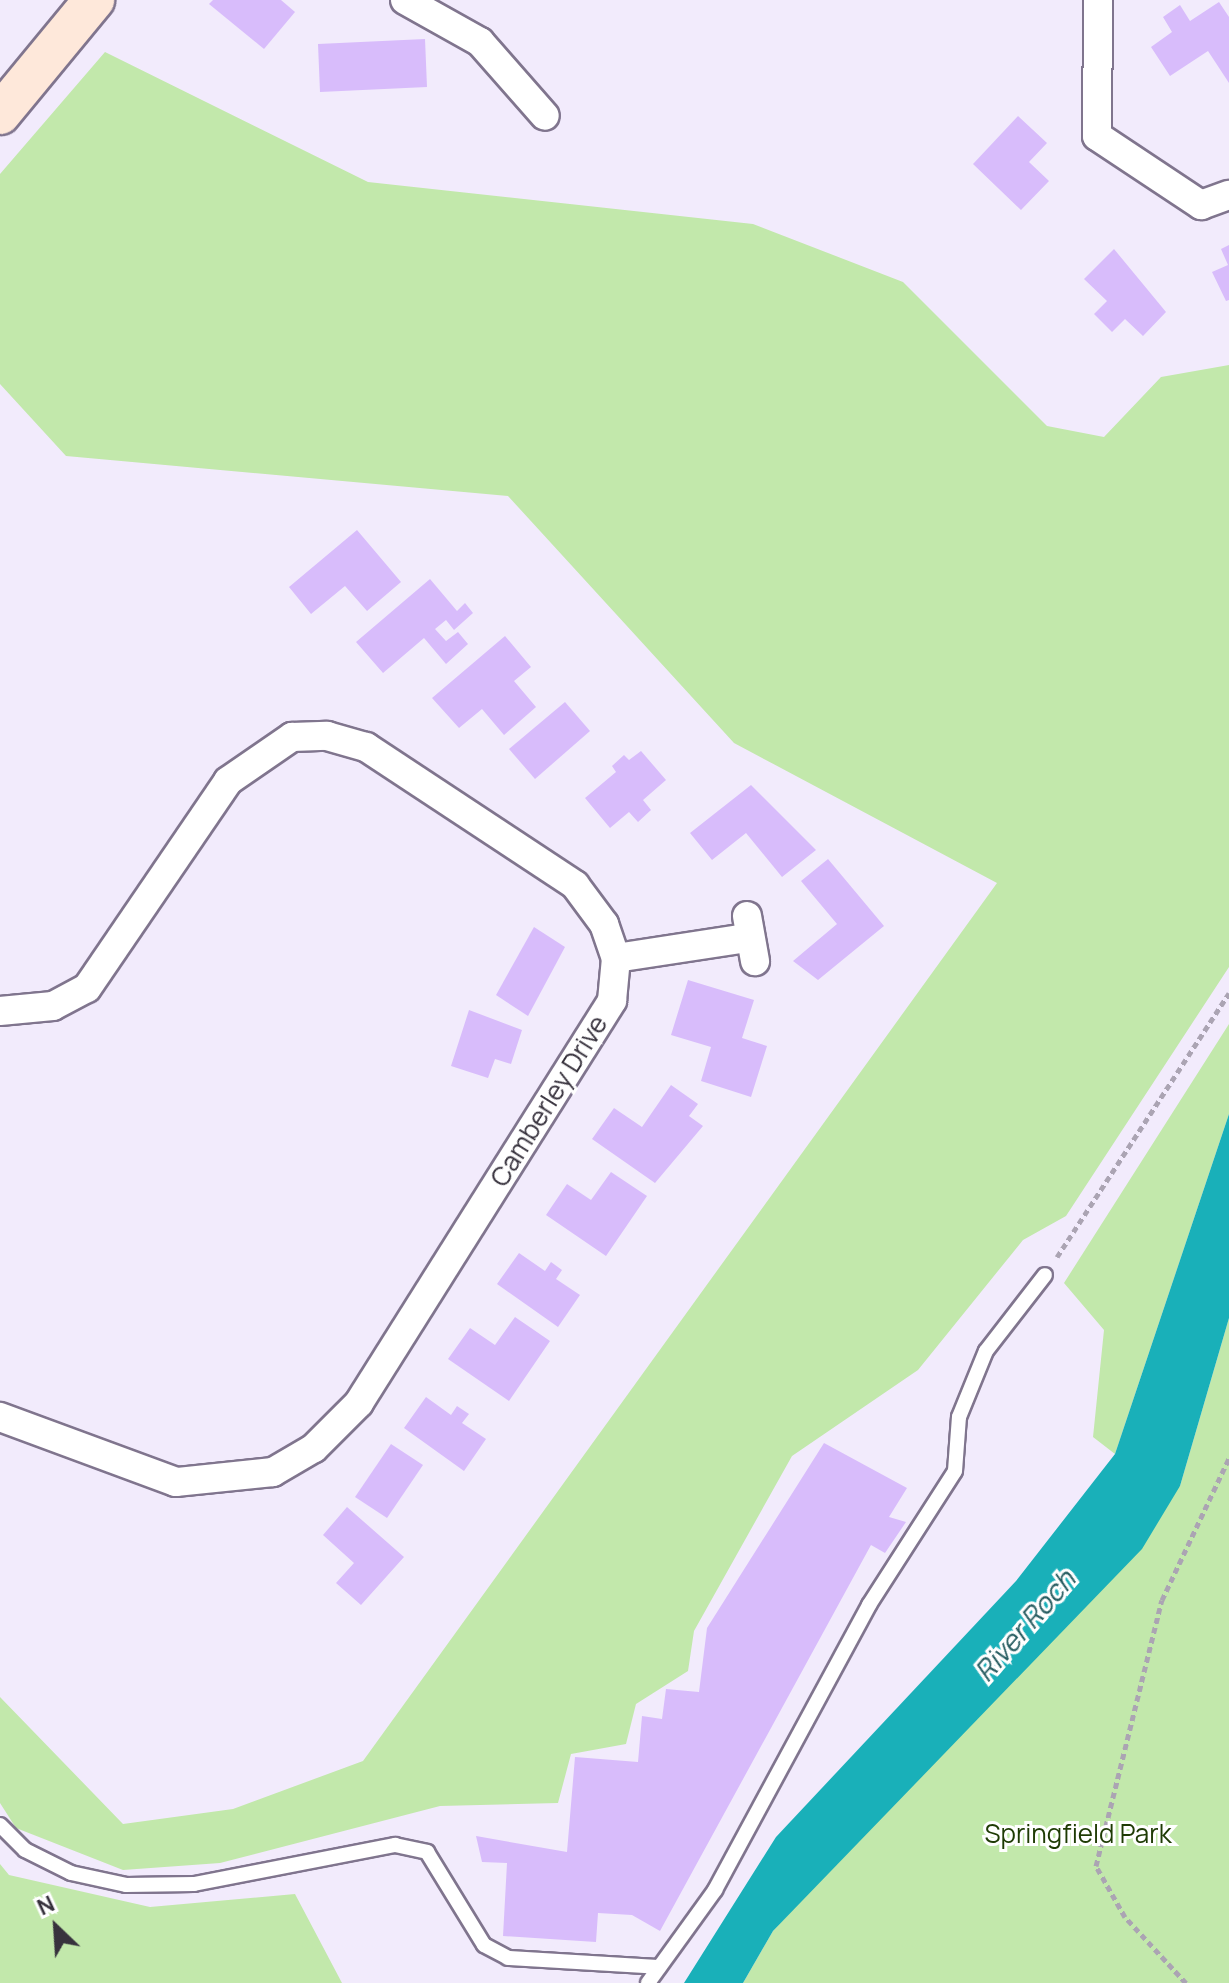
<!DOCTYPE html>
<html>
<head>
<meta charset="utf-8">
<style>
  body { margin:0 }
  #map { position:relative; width:1229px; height:1983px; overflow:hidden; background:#f2ebfc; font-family:Manrope,sans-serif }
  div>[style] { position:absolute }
  .green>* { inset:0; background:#c2e8ab }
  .water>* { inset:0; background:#19b0b9 }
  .building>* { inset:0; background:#d8bcfb }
  .path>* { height:5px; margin-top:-2.5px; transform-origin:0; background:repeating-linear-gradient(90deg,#aba4b3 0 6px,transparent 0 10px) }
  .roads { filter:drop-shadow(2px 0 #80758e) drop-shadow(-2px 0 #80758e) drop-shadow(0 2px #80758e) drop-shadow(0 -2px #80758e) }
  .service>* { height:14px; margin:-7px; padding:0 7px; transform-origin:7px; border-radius:7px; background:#fff }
  .minor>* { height:28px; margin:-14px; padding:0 14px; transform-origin:14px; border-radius:14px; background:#fff }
  .secondary>* { height:40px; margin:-20px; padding:0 20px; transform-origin:20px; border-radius:20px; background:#fee8da }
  span { translate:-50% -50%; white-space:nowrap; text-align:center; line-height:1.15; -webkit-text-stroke:6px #fff; paint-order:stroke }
  .street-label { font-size:26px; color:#37323d }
  .park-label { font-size:26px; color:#1e3b04 }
  .water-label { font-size:28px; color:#275d61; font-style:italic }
  .north { position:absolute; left:16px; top:1887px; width:80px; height:80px; -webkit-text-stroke:6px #fff; paint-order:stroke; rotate:335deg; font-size:22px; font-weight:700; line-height:32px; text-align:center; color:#37323d }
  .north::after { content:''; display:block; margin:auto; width:28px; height:36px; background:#37323d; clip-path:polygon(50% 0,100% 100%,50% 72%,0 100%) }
</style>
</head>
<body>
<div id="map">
  <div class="green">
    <i style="clip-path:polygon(105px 52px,368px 182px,753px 224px,903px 282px,1047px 426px,1104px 437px,1161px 377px,1229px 365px,1229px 967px,1066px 1216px,1023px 1240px,918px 1370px,792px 1456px,694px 1631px,688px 1671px,636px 1704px,626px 1744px,571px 1754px,558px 1803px,440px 1806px,220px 1863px,123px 1870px,16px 1828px,0 1803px,0 1697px,123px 1824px,233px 1809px,363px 1761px,997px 883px,734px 743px,508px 496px,66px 456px,0 384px,0 174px)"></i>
    <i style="clip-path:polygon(1229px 1024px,1229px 1114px,1115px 1454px,1093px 1437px,1104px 1330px,1064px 1283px)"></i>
    <i style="clip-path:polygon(1229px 1318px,1229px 1983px,743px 1983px,773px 1931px,1180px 1486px)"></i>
    <i style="clip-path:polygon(0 1864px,9px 1875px,150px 1907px,295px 1894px,342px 1983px,0 1983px)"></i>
  </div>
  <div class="water">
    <i style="clip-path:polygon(1229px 1114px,1229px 1318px,1180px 1486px,1142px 1549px,773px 1931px,743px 1983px,684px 1983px,776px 1837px,1016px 1581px,1115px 1454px)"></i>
  </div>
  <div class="building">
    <i style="clip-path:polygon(213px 0,281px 0,295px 12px,264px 49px,209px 4px)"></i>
    <i style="clip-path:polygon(1219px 2px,1229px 17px,1229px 83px,1208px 51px,1170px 76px,1151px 47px,1172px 32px,1163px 17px,1180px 5px,1190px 21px)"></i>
    <i style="clip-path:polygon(425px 39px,427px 87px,320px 92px,318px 44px)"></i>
    <i style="clip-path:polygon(1018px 116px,1047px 143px,1029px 162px,1049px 181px,1021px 210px,973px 164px)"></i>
    <i style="clip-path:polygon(1229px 245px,1229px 300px,1226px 301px,1212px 272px,1228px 265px,1221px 249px)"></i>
    <i style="clip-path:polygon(1114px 249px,1166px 312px,1143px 336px,1125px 319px,1112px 332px,1094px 314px,1107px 301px,1084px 279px)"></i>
    <i style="clip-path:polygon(357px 530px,401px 582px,367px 611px,345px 586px,311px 614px,289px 587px)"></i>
    <i style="clip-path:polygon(430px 579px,457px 611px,465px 603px,473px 613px,454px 630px,446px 620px,435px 629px,446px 641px,458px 632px,468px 644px,446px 664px,424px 638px,383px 673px,356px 642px)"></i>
    <i style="clip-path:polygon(505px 636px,531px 667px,514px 681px,536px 707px,504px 735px,482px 709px,459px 728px,432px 698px)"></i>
    <i style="clip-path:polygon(565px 702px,590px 731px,535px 779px,509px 749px)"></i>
    <i style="clip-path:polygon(641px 751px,666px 780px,643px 800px,651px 810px,638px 822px,629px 812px,610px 828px,585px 798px,616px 772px,612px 766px,624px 755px,629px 760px)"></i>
    <i style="clip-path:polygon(751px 785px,816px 850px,782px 877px,746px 833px,712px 860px,690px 833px)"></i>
    <i style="clip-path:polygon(828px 859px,884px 926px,818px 980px,793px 961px,837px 924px,801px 881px)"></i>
    <i style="clip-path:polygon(534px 927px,565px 947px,528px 1016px,496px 995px)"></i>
    <i style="clip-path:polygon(688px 980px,754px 1000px,742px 1038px,767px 1046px,751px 1097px,701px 1081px,711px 1047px,671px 1035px)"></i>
    <i style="clip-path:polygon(469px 1010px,522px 1030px,511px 1064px,495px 1059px,488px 1078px,451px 1066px)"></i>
    <i style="clip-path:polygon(671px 1085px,698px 1104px,689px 1116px,703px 1126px,655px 1183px,592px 1139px,614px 1108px,642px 1127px)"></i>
    <i style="clip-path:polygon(611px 1172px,647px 1196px,606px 1256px,546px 1215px,567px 1184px,591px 1200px)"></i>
    <i style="clip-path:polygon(519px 1253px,545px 1271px,551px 1262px,562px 1270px,556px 1279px,580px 1295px,558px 1327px,497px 1284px)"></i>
    <i style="clip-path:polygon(515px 1317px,550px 1341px,509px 1401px,448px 1359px,470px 1328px,495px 1345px)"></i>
    <i style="clip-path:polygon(426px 1397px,451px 1415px,457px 1406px,469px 1414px,462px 1423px,486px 1439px,464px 1471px,404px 1428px)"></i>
    <i style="clip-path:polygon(824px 1443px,907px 1488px,889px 1517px,906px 1522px,885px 1553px,871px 1545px,660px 1931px,632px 1915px,598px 1913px,596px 1942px,503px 1936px,507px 1863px,482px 1862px,476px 1836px,567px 1852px,575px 1757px,638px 1762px,642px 1716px,662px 1719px,666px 1689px,699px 1692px,707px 1628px)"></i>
    <i style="clip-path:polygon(391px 1444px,423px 1465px,387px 1518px,355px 1497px)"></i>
    <i style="clip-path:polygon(347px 1507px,404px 1557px,361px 1605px,336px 1583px,354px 1563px,323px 1535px)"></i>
  </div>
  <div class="path">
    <i style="left:1057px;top:1257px;width:315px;rotate:-56.9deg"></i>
    <i style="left:1186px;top:1983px;width:90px;rotate:-132.7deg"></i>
    <i style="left:1125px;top:1917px;width:59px;rotate:-119.6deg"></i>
    <i style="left:1096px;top:1866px;width:274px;rotate:-76.1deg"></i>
    <i style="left:1162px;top:1600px;width:157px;rotate:-64.7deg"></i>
  </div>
  <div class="roads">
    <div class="service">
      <i style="left:0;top:1825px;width:35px;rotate:45deg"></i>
      <i style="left:25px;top:1850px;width:51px;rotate:26.6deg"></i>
      <i style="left:71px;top:1873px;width:56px;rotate:12.3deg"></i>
      <i style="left:126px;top:1885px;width:68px;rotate:-0.8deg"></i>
      <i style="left:194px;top:1884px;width:205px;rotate:-11deg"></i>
      <i style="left:395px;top:1845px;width:33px;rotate:12deg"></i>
      <i style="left:427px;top:1852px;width:109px;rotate:58.5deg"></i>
      <i style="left:484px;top:1945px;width:27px;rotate:28deg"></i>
      <i style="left:508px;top:1958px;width:151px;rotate:3.4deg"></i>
      <i style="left:648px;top:1983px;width:115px;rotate:-54.2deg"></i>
      <i style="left:715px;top:1890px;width:324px;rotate:-61.6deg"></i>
      <i style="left:869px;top:1605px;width:159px;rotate:-57.3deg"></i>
      <i style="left:955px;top:1471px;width:54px;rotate:-85.8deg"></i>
      <i style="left:959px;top:1417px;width:71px;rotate:-67.8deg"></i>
      <i style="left:986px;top:1351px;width:96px;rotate:-52.2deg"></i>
    </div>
    <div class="minor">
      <i style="left:405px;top:0;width:86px;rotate:29.2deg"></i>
      <i style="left:480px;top:42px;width:98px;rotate:48.7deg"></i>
      <i style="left:1098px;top:0;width:136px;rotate:90.4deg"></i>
      <i style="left:1097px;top:136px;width:125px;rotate:33.6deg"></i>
      <i style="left:1201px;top:205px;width:30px;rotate:-20deg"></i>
      <i style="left:747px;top:916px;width:46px;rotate:79.9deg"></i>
      <i style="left:616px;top:958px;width:133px;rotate:-8.7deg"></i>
      <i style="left:0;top:1011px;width:53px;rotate:-5.4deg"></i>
      <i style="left:53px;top:1006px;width:38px;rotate:-28deg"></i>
      <i style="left:87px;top:988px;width:250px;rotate:-55.7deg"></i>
      <i style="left:228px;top:781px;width:78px;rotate:-34.5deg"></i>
      <i style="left:292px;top:737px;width:35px;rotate:-2deg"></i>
      <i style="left:327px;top:736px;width:41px;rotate:15.8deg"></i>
      <i style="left:366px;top:747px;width:250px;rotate:33.4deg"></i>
      <i style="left:575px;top:885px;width:49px;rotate:53.4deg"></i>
      <i style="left:604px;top:924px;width:36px;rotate:71deg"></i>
      <i style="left:616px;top:958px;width:43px;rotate:95.3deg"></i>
      <i style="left:612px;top:1001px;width:475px;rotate:122.2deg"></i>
      <i style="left:359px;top:1403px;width:64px;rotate:135deg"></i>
      <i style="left:314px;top:1448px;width:48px;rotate:149.7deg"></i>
      <i style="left:273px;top:1472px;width:98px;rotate:174.1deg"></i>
      <i style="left:176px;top:1482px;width:188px;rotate:-159.7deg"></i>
    </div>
    <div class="secondary">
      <i style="left:0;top:114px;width:148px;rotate:-50.5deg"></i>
    </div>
  </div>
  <div class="street-label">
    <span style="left:549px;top:1101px;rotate:-58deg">Camberley Drive</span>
  </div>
  <div class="park-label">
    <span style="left:1078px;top:1834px">Springfield Park</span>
  </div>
  <div class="water-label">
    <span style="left:1024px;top:1625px;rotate:-49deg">River Roch</span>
  </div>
  <div class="north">N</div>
</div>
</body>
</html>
